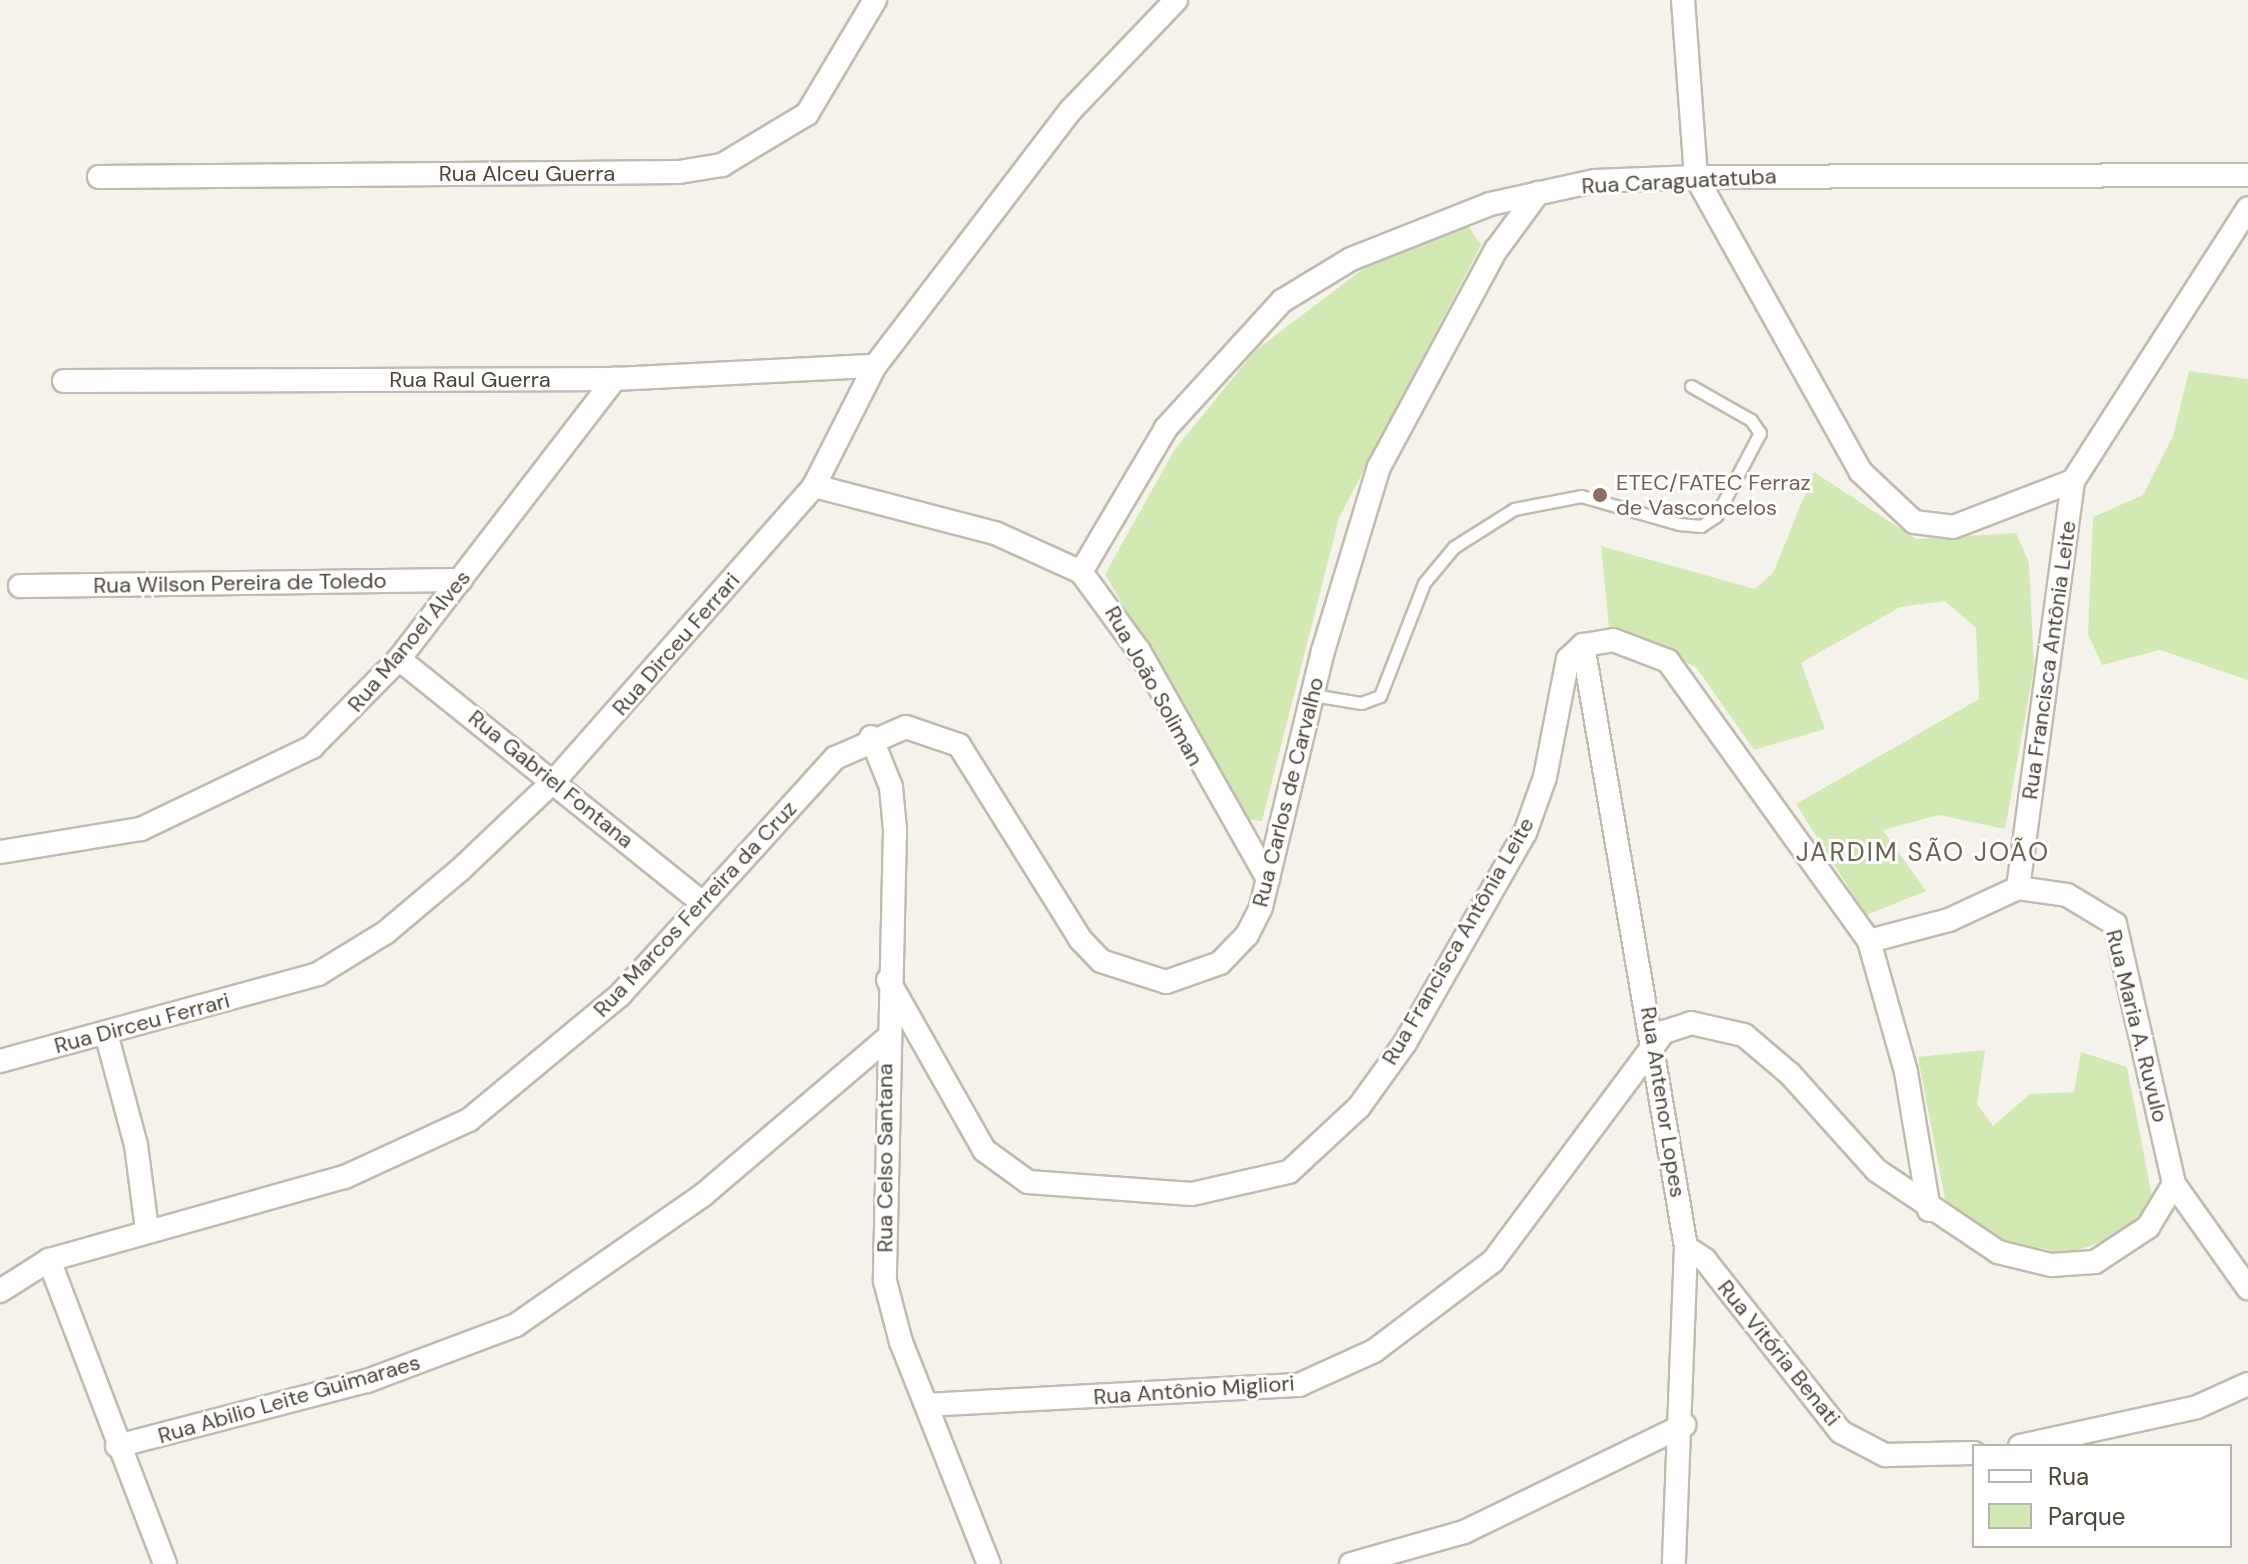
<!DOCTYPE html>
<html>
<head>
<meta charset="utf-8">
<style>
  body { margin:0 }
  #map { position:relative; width:2248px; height:1564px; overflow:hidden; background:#f5f2eb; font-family:"DM Sans",sans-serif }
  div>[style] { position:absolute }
  .green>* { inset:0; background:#d2e9b4 }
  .roads { filter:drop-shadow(2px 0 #c1baad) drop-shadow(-2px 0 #c1baad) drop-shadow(0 2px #c1baad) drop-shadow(0 -2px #c1baad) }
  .service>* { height:11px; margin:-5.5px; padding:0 5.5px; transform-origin:5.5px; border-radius:5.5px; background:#fff }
  .minor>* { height:22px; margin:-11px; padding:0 11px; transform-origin:11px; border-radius:11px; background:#fff }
  .dots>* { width:22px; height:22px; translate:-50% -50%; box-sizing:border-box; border:4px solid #fff; border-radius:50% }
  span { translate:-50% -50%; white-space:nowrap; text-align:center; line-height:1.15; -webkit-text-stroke:6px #fff; paint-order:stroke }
  .street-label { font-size:22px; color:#4a4338 }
  .education-label { font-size:22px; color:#785e54 }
  .left { translate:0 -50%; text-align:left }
  .quarter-label { font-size:26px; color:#6d6150; letter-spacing:2px }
  .legend { position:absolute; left:1972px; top:1444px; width:260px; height:104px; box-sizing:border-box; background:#fff; border:2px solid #b7b4af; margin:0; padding:10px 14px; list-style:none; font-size:24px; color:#4a4338 }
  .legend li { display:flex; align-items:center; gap:16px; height:40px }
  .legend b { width:40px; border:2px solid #b7b4af }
</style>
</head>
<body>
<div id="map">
  <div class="green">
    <i style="clip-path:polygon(1467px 224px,1481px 245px,1339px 518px,1262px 821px,1246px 819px,1105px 574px,1175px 449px,1256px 350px,1367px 266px)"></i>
    <i style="clip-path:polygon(2189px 371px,2248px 379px,2248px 680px,2160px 650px,2102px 665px,2088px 634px,2093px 517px,2143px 495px,2173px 436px)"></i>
    <i style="clip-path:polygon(1814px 472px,1916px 539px,2016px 533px,2029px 563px,2034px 668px,2005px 829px,1939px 815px,1883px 830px,1926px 891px,1866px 915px,1796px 804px,1979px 699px,1976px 628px,1945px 601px,1900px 607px,1801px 663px,1825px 729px,1754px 750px,1696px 667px,1609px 627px,1601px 546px,1755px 589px,1773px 573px)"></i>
    <i style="clip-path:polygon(1985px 1050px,1977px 1104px,1993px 1126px,2030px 1094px,2074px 1092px,2081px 1052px,2127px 1067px,2153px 1201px,2146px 1211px,2117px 1236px,2067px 1254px,2001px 1240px,1948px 1214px,1918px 1057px)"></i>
  </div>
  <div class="roads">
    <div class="service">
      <i style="left:1313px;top:695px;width:49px;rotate:9.5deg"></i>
      <i style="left:1361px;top:703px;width:20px;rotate:-20deg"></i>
      <i style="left:1380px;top:696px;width:121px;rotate:-68.7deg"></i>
      <i style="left:1424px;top:583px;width:47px;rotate:-50.2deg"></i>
      <i style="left:1454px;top:547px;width:71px;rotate:-32.3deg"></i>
      <i style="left:1514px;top:509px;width:68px;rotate:-11deg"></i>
      <i style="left:1581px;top:496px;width:102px;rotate:15.9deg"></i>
      <i style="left:1679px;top:524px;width:22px;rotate:5deg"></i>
      <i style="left:1701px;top:526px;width:18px;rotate:-34deg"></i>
      <i style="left:1716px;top:516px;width:94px;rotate:-62.1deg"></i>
      <i style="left:1760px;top:433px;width:16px;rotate:-125deg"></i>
      <i style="left:1751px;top:420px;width:69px;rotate:-150.5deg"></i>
    </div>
    <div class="minor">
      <i style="left:1683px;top:0;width:177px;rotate:85.8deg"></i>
      <i style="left:1696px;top:177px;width:337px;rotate:60.8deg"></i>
      <i style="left:1860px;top:471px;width:74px;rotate:43.4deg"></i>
      <i style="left:1914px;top:522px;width:39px;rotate:7deg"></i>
      <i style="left:1953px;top:527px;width:129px;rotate:-21deg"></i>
      <i style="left:99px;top:177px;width:580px;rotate:-0.49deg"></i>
      <i style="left:679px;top:172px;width:44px;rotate:-9.2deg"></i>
      <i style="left:722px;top:165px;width:99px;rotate:-31deg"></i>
      <i style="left:807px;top:114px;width:133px;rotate:-59.2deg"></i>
      <i style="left:64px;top:381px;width:551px;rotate:-0.21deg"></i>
      <i style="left:615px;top:379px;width:260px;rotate:-2.9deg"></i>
      <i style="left:814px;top:486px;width:187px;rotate:14.6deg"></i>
      <i style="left:995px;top:533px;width:94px;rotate:24.4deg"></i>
      <i style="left:1081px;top:572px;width:98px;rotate:53.7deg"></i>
      <i style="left:1139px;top:651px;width:262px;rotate:60.5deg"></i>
      <i style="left:1081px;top:572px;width:167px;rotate:-59.4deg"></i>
      <i style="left:1166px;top:428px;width:172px;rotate:-47.6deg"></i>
      <i style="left:1282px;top:301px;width:81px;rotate:-31.3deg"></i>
      <i style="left:1351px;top:259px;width:149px;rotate:-21.6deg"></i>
      <i style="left:1490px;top:204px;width:107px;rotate:-12.4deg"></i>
      <i style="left:1595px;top:181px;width:101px;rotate:-2.3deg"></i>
      <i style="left:1696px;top:177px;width:552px;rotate:-0.21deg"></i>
      <i style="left:20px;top:586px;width:441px;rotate:-0.8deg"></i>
      <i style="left:1583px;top:645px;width:611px;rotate:80.29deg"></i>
      <i style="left:1686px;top:1247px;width:317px;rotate:92.2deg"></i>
      <i style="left:399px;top:659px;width:388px;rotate:38.8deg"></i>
      <i style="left:871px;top:737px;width:54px;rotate:68.2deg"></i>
      <i style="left:891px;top:787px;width:43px;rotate:84.7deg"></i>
      <i style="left:895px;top:830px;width:451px;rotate:91.3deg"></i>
      <i style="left:885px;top:1281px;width:63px;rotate:75.3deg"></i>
      <i style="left:901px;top:1342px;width:239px;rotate:68.4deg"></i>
      <i style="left:0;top:852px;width:143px;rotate:-9.3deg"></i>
      <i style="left:141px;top:829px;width:190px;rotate:-25.6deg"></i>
      <i style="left:312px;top:747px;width:124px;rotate:-45.3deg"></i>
      <i style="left:399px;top:659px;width:354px;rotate:-52.4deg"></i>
      <i style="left:2018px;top:888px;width:49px;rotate:8.1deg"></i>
      <i style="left:2067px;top:895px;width:56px;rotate:31.1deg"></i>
      <i style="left:2115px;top:924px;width:267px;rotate:77.2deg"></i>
      <i style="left:2174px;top:1184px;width:128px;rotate:54.6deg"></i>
      <i style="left:1869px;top:941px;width:136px;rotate:74.2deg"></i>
      <i style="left:1906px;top:1072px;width:140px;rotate:80.5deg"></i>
      <i style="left:888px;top:980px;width:195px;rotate:60.5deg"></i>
      <i style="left:984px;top:1150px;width:54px;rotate:36deg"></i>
      <i style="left:1028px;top:1182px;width:164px;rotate:4.2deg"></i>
      <i style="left:1192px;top:1194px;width:99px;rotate:-12.8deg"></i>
      <i style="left:1289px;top:1172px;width:96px;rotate:-42.9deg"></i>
      <i style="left:1359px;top:1107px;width:79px;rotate:-54.3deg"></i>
      <i style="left:1405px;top:1043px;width:242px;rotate:-60.3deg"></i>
      <i style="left:1525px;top:833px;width:59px;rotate:-70.3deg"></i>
      <i style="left:1545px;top:777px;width:120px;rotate:-79deg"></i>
      <i style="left:1568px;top:659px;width:21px;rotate:-43deg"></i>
      <i style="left:1583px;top:645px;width:30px;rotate:-9deg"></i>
      <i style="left:1613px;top:640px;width:59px;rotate:20.9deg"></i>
      <i style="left:1668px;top:661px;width:345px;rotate:54.3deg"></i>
      <i style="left:1869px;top:941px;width:83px;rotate:-14.7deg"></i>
      <i style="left:1949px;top:920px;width:76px;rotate:-24.9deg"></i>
      <i style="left:2018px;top:888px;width:411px;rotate:-82.3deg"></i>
      <i style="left:2073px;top:481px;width:324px;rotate:-57.3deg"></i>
      <i style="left:106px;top:1033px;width:116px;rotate:75deg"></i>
      <i style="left:136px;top:1145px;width:86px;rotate:82.6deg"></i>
      <i style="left:0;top:1061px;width:330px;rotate:-15.3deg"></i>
      <i style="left:318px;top:974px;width:79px;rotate:-31.5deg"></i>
      <i style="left:385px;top:933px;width:99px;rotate:-40.1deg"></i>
      <i style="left:461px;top:869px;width:131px;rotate:-43.5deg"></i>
      <i style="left:556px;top:779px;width:390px;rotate:-48.6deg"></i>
      <i style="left:814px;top:486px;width:135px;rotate:-63.1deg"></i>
      <i style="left:875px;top:366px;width:322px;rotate:-52.6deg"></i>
      <i style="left:1071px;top:110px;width:152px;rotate:-46.3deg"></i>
      <i style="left:1686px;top:1247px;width:23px;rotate:34deg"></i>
      <i style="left:1705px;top:1260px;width:219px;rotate:51.7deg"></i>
      <i style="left:1841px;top:1432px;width:50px;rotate:27.6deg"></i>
      <i style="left:1885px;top:1455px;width:89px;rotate:-1.3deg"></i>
      <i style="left:49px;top:1260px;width:325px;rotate:69.1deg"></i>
      <i style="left:0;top:1291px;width:58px;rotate:-32.3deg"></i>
      <i style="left:49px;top:1260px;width:307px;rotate:-15.7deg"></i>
      <i style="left:345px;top:1177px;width:136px;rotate:-24.7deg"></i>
      <i style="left:469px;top:1120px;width:196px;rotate:-39.6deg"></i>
      <i style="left:620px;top:995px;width:320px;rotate:-47.8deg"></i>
      <i style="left:835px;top:758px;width:77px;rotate:-23.6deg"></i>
      <i style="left:906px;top:727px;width:56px;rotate:18.8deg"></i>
      <i style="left:959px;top:745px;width:229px;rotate:58deg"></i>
      <i style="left:1080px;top:939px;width:30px;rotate:46deg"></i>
      <i style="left:1101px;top:961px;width:68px;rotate:17.9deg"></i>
      <i style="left:1166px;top:982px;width:57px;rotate:-19.4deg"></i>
      <i style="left:1220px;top:963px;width:39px;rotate:-46deg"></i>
      <i style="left:1247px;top:935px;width:31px;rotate:-63deg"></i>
      <i style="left:1261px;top:907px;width:263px;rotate:-76.4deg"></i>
      <i style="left:1323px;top:651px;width:192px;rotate:-73.1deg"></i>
      <i style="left:1379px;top:467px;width:247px;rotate:-61.7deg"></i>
      <i style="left:1496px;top:250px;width:71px;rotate:-53.6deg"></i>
      <i style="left:927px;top:1405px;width:373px;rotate:-3.1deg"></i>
      <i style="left:1299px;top:1385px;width:82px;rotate:-24.4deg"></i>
      <i style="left:1374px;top:1351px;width:149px;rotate:-37.1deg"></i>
      <i style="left:1493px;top:1261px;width:286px;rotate:-53.3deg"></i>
      <i style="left:1664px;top:1032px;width:28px;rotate:-18deg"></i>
      <i style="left:1691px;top:1023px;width:54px;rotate:12.8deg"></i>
      <i style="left:1744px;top:1035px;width:60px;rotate:40.3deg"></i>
      <i style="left:1790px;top:1074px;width:129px;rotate:48.1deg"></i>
      <i style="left:1876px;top:1170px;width:147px;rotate:33.9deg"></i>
      <i style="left:1998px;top:1252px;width:55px;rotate:13.8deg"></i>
      <i style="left:2051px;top:1265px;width:44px;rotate:-3.9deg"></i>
      <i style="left:2095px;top:1262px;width:64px;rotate:-33.4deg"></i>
      <i style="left:2148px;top:1227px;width:50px;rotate:-58.8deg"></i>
      <i style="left:117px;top:1446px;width:258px;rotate:-14.6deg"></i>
      <i style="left:367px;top:1381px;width:159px;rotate:-20.6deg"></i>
      <i style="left:516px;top:1325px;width:228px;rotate:-34.8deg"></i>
      <i style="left:703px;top:1195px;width:239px;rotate:-40.4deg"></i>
      <i style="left:2020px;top:1446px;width:181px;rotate:-12.4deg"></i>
      <i style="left:2197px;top:1407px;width:56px;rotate:-24.3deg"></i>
      <i style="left:1351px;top:1564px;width:117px;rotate:-15.8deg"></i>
      <i style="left:1464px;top:1532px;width:245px;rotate:-25.9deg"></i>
    </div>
  </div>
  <div class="dots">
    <i style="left:1600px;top:495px;background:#8d6e63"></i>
  </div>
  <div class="street-label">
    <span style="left:527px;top:174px">Rua Alceu Guerra</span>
    <span style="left:1679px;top:181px;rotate:-3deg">Rua Caraguatatuba</span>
    <span style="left:470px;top:380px">Rua Raul Guerra</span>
    <span style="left:240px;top:583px;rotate:-1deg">Rua Wilson Pereira de Toledo</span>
    <span style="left:409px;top:641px;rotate:-50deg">Rua Manoel Alves</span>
    <span style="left:676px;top:644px;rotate:-49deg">Rua Dirceu Ferrari</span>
    <span style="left:2049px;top:660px;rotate:-82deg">Rua Francisca Antônia Leite</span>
    <span style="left:1154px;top:686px;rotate:61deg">Rua João Soliman</span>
    <span style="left:551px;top:779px;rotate:39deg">Rua Gabriel Fontana</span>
    <span style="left:1288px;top:792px;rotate:-76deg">Rua Carlos de Carvalho</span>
    <span style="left:695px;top:909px;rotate:-47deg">Rua Marcos Ferreira da Cruz</span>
    <span style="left:1458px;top:941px;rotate:-60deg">Rua Francisca Antônia Leite</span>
    <span style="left:142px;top:1023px;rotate:-15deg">Rua Dirceu Ferrari</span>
    <span style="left:2137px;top:1026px;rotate:76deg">Rua Maria A. Ruvulo</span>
    <span style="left:1663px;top:1102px;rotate:81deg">Rua Antenor Lopes</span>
    <span style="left:885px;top:1158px;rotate:-90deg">Rua Celso Santana</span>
    <span style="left:1779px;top:1353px;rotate:51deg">Rua Vitória Benati</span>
    <span style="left:1194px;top:1390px;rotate:-4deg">Rua Antônio Migliori</span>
    <span style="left:289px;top:1399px;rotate:-16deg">Rua Abilio Leite Guimaraes</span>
  </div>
  <div class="education-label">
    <span class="left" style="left:1616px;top:495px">ETEC/FATEC Ferraz<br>de Vasconcelos</span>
  </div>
  <div class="quarter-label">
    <span style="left:1923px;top:853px">JARDIM SÃO JOÃO</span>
  </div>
  <ul class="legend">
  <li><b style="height:10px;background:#fff"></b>Rua</li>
  <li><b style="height:22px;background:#d2e9b4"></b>Parque</li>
  </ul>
</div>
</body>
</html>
